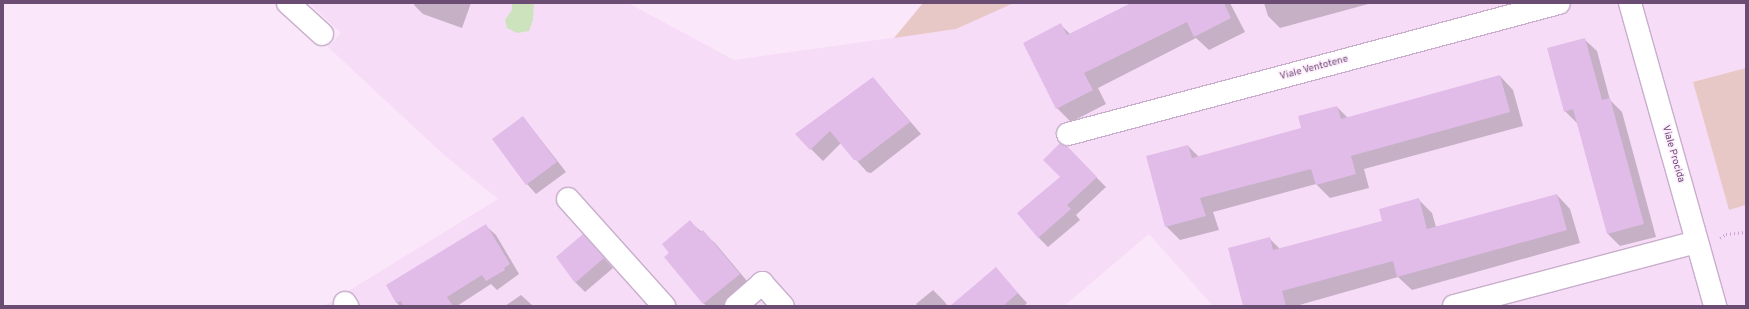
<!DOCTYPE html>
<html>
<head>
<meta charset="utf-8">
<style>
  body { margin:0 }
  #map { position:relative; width:1749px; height:309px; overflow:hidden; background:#fbe7fa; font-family:Overpass,sans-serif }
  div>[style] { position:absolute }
  .residential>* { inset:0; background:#f7dcf7 }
  .green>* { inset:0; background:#e8c8c7 }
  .water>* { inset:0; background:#cde3bd }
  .shadow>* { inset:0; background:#0003 }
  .building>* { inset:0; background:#e2bce9 }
  .path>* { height:2.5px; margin-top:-1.25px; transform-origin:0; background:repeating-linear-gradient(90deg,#cba4d3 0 1px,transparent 0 4px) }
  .roads { filter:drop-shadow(1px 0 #c8aecc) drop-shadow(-1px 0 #c8aecc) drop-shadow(0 1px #c8aecc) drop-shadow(0 -1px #c8aecc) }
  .minor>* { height:22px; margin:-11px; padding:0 11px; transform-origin:11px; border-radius:11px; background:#fff }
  span { translate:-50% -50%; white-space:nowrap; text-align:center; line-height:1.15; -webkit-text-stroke:3px #feedfd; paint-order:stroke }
  .street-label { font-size:10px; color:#6b4d73 }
  .frame { position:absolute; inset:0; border:4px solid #6b4d73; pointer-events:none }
</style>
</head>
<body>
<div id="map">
  <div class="residential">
    <i style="clip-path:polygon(309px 3px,628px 3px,734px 60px,956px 29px,1014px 3px,1746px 3px,1746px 306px,1213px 306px,1149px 234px,1064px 306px,324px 306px,498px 199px,444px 155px,328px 47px,341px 33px)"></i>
  </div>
  <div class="green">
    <i style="clip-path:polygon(923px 3px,1014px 3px,956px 29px,894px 38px)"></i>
    <i style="clip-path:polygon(1746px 68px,1746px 205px,1729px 210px,1693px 82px)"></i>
  </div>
  <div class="water">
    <i style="clip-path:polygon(512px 3px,534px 3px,533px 20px,529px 31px,517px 33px,507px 28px,505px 20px,512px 10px)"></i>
  </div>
  <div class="shadow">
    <i style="clip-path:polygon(415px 3px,471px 3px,462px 28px,423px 14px,414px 5px)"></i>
    <i style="clip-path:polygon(1134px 3px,1230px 3px,1245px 32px,1209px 50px,1196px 38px,1098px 88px,1106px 104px,1071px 122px,1057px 108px,1061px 25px,1071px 35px)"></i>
    <i style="clip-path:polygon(1264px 3px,1372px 3px,1280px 28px,1268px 16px)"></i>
    <i style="clip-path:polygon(1584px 39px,1597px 51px,1610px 100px,1622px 112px,1656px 237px,1620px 246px,1608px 234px,1578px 124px,1565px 111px)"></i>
    <i style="clip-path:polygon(1500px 76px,1513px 90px,1523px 126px,1364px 169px,1369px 188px,1330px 198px,1316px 184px,1213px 212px,1219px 230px,1180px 240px,1166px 226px,1188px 146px,1199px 157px,1302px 129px,1337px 107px,1348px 118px)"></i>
    <i style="clip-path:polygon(873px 78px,921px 134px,871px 173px,867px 172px,841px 143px,823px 161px,796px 134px)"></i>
    <i style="clip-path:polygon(523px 117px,566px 172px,536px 194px,527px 184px)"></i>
    <i style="clip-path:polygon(1066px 147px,1106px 187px,1076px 215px,1080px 220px,1048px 247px,1038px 237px,1062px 177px)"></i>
    <i style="clip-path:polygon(1557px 195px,1570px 209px,1580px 243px,1412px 290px,1398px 277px,1296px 306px,1244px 306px,1269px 238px,1280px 249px,1383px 221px,1418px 199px,1432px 213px,1436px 227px)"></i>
    <i style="clip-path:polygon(690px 222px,715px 243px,752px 287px,729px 306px,706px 306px,666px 257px)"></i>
    <i style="clip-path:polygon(486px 226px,496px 235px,519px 274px,497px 290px,491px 284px,457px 306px,400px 306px,396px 302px)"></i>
    <i style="clip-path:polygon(593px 246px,613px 268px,585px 292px,575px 282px)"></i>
    <i style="clip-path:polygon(996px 269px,1027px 303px,1024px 306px,995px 306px)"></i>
    <i style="clip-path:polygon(933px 290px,943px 300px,948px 306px,918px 306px,916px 304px)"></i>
    <i style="clip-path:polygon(521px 295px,533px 306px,505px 306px)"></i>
  </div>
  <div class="building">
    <i style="clip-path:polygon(1131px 3px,1224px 3px,1231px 18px,1194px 37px,1187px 22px,1084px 73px,1093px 90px,1056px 109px,1023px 43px,1061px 23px,1067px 35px)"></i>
    <i style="clip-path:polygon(1585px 38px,1602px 100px,1610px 98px,1644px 224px,1607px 234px,1573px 109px,1564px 112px,1547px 48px)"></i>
    <i style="clip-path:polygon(1500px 75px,1510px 112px,1351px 156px,1356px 174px,1316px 185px,1311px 169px,1200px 198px,1206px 216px,1165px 227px,1146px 156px,1188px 145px,1192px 158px,1301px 128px,1298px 116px,1337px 106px,1341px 119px)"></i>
    <i style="clip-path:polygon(873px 77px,910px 122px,859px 161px,854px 160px,830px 131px,810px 150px,795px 134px)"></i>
    <i style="clip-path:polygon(523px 116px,557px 162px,526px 185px,492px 139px)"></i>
    <i style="clip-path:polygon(1060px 143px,1067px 146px,1097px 177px,1067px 205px,1071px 209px,1038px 238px,1017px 213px,1060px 177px,1043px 160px)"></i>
    <i style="clip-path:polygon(1557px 194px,1567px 230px,1397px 277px,1393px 261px,1282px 291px,1286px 306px,1243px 306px,1228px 248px,1270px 237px,1273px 250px,1382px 221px,1379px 209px,1419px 198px,1427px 229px)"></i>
    <i style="clip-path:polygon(690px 220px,700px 232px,703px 230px,740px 274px,703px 304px,664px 257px,669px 253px,662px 244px)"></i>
    <i style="clip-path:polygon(486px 224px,510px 264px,504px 268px,505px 270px,486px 281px,482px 275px,447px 297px,453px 306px,403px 306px,401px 301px,396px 303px,386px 285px)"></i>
    <i style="clip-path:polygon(583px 234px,604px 258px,575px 283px,556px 257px)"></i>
    <i style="clip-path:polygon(996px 267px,1018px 293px,1003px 306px,950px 306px)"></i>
  </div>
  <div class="path">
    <i style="left:1720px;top:238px;width:7px;rotate:-34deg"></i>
    <i style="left:1726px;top:234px;width:20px;rotate:-6deg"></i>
  </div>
  <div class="roads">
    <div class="minor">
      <i style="left:288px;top:3px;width:46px;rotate:42.4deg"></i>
      <i style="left:1630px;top:3px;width:315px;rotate:74.3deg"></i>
      <i style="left:1068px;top:134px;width:508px;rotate:-14.94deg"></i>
      <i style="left:568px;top:199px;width:144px;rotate:48.1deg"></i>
      <i style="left:345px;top:303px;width:4px;rotate:56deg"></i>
      <i style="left:736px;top:306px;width:35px;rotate:-41deg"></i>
      <i style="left:762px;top:283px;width:31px;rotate:48deg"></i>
      <i style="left:1454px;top:306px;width:251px;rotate:-14.8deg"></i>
    </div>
  </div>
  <div class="street-label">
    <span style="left:1314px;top:68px;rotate:-15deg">Viale Ventotene</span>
    <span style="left:1673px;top:154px;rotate:74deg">Viale Procida</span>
  </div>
  <div class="frame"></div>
</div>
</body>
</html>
